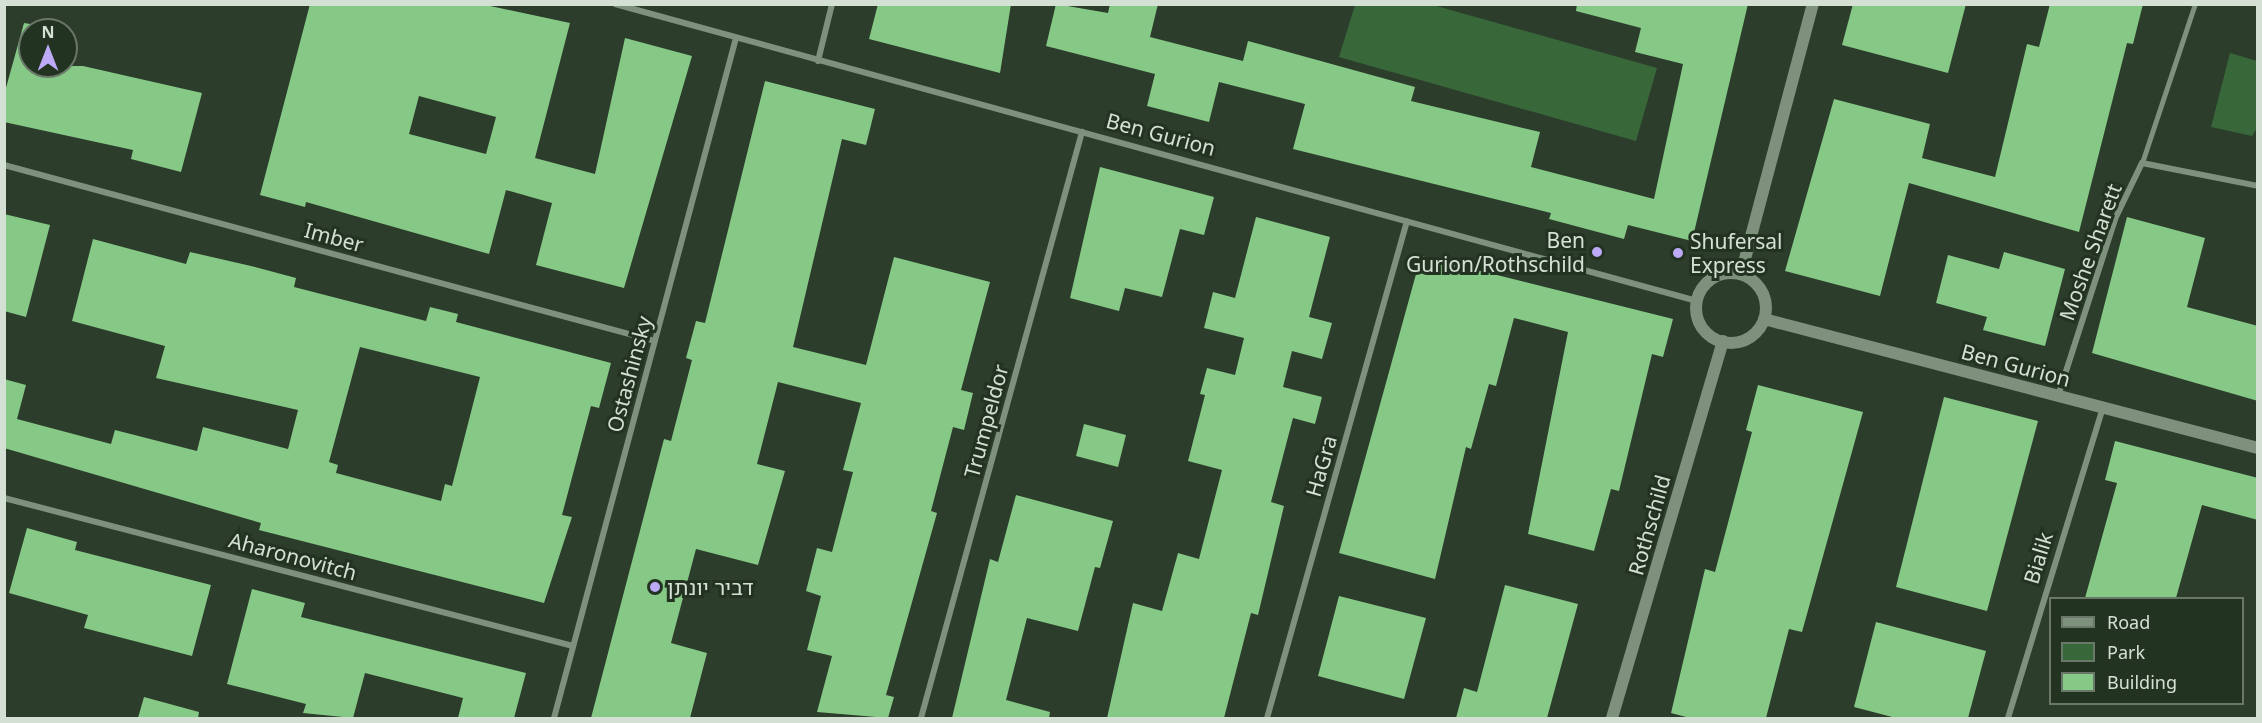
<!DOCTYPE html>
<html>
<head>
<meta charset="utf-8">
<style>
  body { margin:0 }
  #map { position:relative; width:2262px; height:723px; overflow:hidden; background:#2c3d2b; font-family:"Noto Sans","Noto Sans Hebrew",sans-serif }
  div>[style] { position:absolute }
  .green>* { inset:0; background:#38683a }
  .building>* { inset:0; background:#86c987 }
  .lane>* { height:4.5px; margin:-2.25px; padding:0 2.25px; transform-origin:2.25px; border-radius:2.25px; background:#7d917d }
  .street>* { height:6px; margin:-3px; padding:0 3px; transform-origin:3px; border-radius:3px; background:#7d917d }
  .secondary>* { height:12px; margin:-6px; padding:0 6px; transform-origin:6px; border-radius:6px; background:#7d917d }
  .secondary>.ring { margin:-6px; padding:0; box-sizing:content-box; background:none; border:12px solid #7d917d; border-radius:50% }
  .dots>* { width:16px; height:16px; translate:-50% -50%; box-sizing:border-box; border:3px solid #232; border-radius:50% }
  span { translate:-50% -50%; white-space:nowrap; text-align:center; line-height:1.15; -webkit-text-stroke:6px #232; paint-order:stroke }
  .street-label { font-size:21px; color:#d5e0d5 }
  .poi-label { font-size:21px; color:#d5e0d5 }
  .right { translate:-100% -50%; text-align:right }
  .left { translate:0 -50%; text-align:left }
  .frame { position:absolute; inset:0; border:6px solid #d5e0d5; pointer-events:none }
  .legend { position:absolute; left:2049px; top:597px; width:195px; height:108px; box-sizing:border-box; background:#232; border:2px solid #6a786a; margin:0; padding:8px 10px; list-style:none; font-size:18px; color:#d5e0d5 }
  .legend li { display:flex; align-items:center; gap:12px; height:30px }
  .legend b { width:30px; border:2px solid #6a786a }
  .north { position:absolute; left:18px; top:18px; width:60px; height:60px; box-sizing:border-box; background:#232; border:2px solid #6a786a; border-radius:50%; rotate:0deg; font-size:16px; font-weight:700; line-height:24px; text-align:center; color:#d5e0d5 }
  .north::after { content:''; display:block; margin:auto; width:21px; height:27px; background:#bcaaf6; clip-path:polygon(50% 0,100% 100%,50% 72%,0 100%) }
</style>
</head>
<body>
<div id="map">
  <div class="green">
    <i style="clip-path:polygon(1433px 5px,1657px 68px,1636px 141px,1339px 57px,1355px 5px)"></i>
    <i style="clip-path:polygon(2230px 53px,2257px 61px,2257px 128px,2252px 136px,2211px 127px)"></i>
  </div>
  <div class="building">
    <i style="clip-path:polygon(evenodd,310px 4px,481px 4px,570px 23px,535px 158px,595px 174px,625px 38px,692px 56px,624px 288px,536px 265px,552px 203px,506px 190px,489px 254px,306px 202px,305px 207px,260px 195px,310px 4px,419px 96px,496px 117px,486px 154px,409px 134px,419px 96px)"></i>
    <i style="clip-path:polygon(878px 4px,1011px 4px,1000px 73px,869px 39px)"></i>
    <i style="clip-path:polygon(1056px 4px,1108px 13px,1110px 4px,1158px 4px,1150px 37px,1243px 61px,1248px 41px,1415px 87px,1411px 101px,1540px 132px,1531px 167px,1654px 199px,1683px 64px,1635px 52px,1641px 28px,1576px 11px,1577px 4px,1748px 4px,1692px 241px,1628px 225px,1624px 239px,1549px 219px,1551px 213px,1293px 149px,1305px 104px,1219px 82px,1209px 122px,1147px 106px,1155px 74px,1046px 46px)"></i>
    <i style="clip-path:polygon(1853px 4px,1966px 4px,1948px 73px,1842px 45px)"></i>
    <i style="clip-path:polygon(2050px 4px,2143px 4px,2133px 44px,2127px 43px,2079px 232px,1909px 183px,1880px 296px,1785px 271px,1834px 99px,1930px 124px,1922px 158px,1995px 177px,2027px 44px,2039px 47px)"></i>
    <i style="clip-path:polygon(24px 23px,30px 24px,30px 66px,83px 66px,202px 93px,181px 172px,131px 159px,133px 150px,4px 122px,4px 95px)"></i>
    <i style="clip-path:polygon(765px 81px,875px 109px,866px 145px,842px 139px,793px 347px,866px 365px,894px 257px,990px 282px,961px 390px,973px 393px,964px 430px,953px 427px,931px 511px,937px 513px,886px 695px,894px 697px,888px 718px,817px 712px,832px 656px,807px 650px,821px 596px,806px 591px,817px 548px,832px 552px,853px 472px,843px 470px,861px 403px,778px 382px,757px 464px,785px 471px,758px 565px,696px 549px,671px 643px,707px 653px,690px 718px,591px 718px,664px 439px,671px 441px,692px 360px,686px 358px,696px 321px,705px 323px)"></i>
    <i style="clip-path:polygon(1100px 167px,1214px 197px,1204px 235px,1180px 229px,1162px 297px,1125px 288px,1119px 311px,1070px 298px)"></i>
    <i style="clip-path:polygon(4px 214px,50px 225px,26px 317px,4px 311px)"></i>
    <i style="clip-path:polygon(1256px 217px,1330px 237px,1309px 317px,1332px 323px,1322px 359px,1292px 351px,1283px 387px,1322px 397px,1315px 424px,1293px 418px,1271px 502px,1284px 506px,1258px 615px,1251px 613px,1224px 718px,1107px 718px,1133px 603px,1162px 611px,1178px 553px,1199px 559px,1222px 470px,1188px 461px,1205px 395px,1200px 394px,1207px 368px,1235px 375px,1244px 338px,1204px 328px,1213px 292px,1235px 298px)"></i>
    <i style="clip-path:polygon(2127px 217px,2205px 238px,2187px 307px,2258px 326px,2258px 401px,2092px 353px)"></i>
    <i style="clip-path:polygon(evenodd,93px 239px,186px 264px,190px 252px,251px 266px,296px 278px,294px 287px,426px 321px,430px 307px,458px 314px,456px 322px,611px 363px,599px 408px,591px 406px,562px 515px,572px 517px,544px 603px,259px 530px,261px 523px,4px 448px,4px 379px,26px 385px,17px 419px,111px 444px,115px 430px,197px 451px,203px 427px,288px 449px,298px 410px,156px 378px,165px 346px,72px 321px,93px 239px,360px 347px,480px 377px,452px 486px,445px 484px,441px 501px,336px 473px,338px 465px,329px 462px,360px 347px)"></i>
    <i style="clip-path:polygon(2004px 252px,2065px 269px,2045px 346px,1983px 330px,1987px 317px,1936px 303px,1948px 255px,1999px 269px)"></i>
    <i style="clip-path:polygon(1421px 256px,1673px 319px,1663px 357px,1652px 354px,1619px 491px,1611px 489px,1594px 551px,1528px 534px,1568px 332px,1514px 318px,1496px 386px,1489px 384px,1471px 449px,1466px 447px,1435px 579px,1339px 553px)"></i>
    <i style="clip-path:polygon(1758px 385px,1863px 412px,1802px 632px,1789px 629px,1766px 718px,1690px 718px,1671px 713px,1705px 569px,1715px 572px,1752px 432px,1746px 430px)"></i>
    <i style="clip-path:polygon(1944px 397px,2038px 421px,1987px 611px,1896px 587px)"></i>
    <i style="clip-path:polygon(1084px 424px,1126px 435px,1118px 467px,1076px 456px)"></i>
    <i style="clip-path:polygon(2115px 441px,2258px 478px,2258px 520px,2202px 505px,2176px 598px,2085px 598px,2117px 483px,2105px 480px)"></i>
    <i style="clip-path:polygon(1016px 495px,1113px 521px,1100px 568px,1095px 567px,1078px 631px,1027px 618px,1006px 700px,1050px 712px,1049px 718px,952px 718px,990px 559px,998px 562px)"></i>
    <i style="clip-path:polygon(27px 528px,77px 542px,75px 550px,211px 585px,192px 656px,84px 628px,88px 615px,9px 593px)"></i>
    <i style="clip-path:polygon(1505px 585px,1578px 604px,1547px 718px,1456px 718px,1464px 688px,1477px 692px)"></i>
    <i style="clip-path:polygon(252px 589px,305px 603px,301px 617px,526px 673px,514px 718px,458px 718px,463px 698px,365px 673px,353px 718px,303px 713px,306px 704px,227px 684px)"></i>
    <i style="clip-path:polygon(1339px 596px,1426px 618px,1404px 699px,1318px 676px)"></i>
    <i style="clip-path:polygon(1876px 622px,1986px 651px,1968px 718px,1896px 718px,1854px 707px)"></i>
    <i style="clip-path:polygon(144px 697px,199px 712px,198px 718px,138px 718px)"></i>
  </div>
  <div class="lane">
    <i style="left:2142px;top:163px;width:168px;rotate:-71.6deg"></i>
  </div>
  <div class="street">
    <i style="left:615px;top:4px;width:1122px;rotate:15.35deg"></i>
    <i style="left:818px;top:61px;width:59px;rotate:-76.2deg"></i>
    <i style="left:4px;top:165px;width:674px;rotate:15.13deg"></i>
    <i style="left:2058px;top:396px;width:186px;rotate:-72.1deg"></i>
    <i style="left:2115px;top:219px;width:62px;rotate:-64.3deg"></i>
    <i style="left:2142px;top:163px;width:118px;rotate:11.2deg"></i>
    <i style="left:4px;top:498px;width:588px;rotate:14.58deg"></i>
    <i style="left:554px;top:718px;width:704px;rotate:-75.02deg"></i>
    <i style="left:921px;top:718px;width:608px;rotate:-74.64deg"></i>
    <i style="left:1267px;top:718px;width:516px;rotate:-74.27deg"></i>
    <i style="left:2008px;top:718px;width:324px;rotate:-73deg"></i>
  </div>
  <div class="secondary">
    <i class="ring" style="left:1696px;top:273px;width:58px;height:58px"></i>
    <i style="left:1741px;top:274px;width:279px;rotate:-75.1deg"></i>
    <i style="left:1764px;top:319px;width:511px;rotate:14.64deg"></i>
    <i style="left:1612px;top:718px;width:393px;rotate:-73.6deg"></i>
  </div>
  <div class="dots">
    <i style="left:1597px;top:252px;background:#bcaaf6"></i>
    <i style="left:1678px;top:253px;background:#bcaaf6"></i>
    <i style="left:655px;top:587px;background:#bcaaf6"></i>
  </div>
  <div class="street-label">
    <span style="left:1161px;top:134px;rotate:15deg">Ben Gurion</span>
    <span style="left:334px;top:237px;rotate:15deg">Imber</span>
    <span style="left:2090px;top:252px;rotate:-70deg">Moshe Sharett</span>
    <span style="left:2016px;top:365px;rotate:15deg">Ben Gurion</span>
    <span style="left:629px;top:374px;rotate:-75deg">Ostashinsky</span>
    <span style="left:986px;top:421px;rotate:-75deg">Trumpeldor</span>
    <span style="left:1321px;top:466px;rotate:-74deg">HaGra</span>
    <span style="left:1649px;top:525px;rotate:-74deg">Rothschild</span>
    <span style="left:293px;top:556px;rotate:15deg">Aharonovitch</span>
    <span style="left:2038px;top:558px;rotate:-73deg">Bialik</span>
  </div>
  <div class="poi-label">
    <span class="right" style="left:1585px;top:252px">Ben<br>Gurion/Rothschild</span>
    <span class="left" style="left:1690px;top:253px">Shufersal<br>Express</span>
    <span class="left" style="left:667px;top:587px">דביר יונתן</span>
  </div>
  <div class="frame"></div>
  <ul class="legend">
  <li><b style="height:8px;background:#7d917d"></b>Road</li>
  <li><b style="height:16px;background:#38683a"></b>Park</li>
  <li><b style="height:16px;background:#86c987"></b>Building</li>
  </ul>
  <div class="north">N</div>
</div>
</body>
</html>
